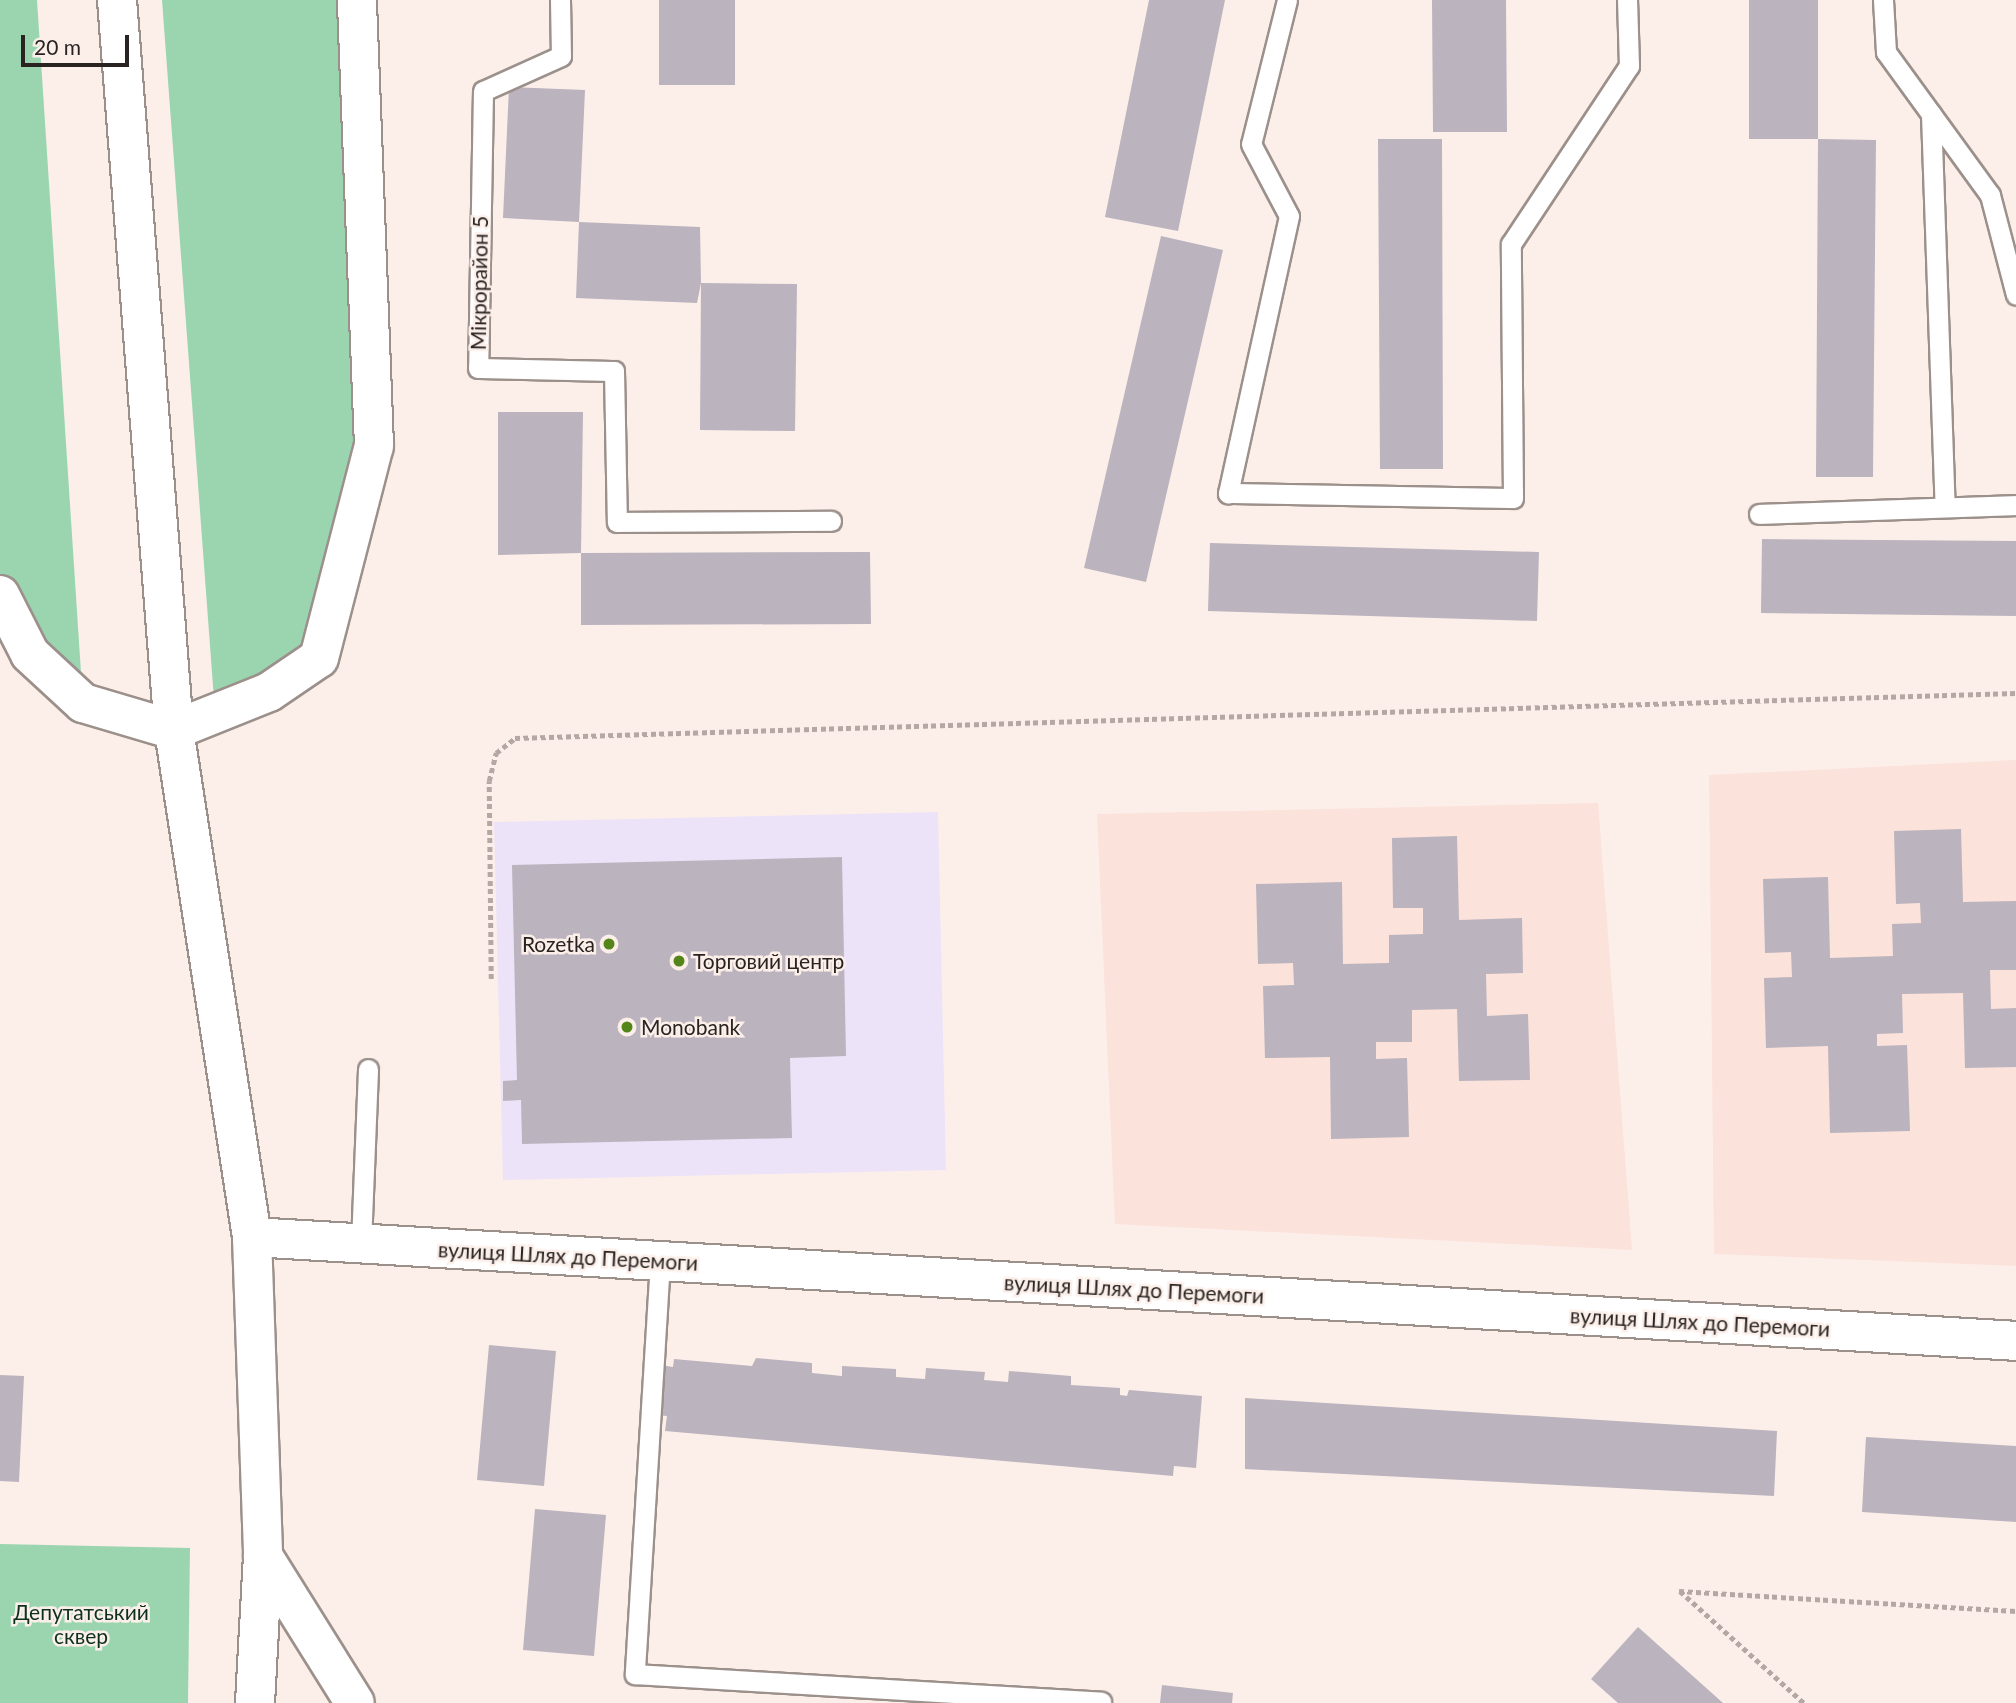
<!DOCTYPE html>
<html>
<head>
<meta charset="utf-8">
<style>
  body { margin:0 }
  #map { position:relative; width:2016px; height:1703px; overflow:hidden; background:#fcefea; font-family:Lato,sans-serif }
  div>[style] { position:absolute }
  .commercial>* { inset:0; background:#ede3f8 }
  .education>* { inset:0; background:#fbe2db }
  .green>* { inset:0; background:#9bd5b0 }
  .building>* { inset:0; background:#bbb3bd }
  .path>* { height:4.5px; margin-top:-2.25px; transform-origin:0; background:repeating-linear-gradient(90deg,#b3a8a4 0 5px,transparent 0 8.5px) }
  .roads { filter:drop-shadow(2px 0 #9c908b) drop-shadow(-2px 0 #9c908b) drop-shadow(0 2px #9c908b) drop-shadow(0 -2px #9c908b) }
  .lane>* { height:19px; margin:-9.5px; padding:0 9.5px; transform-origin:9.5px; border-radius:9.5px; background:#fff }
  .street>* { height:38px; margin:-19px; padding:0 19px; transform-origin:19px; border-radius:19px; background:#fff }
  .secondary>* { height:38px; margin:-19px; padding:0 19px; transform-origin:19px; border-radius:19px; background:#fff }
  .dots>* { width:19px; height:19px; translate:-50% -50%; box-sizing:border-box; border:4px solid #fcefea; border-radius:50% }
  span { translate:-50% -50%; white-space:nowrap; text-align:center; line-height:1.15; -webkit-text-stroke:5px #fcefea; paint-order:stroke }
  .street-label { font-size:21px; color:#292422 }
  .poi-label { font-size:21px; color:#292422 }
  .right { translate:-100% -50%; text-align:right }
  .left { translate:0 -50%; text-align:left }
  .park-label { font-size:21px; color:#0b311d }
  .scale { position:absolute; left:21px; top:35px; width:108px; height:32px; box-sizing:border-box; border:4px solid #292422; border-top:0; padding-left:9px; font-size:21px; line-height:24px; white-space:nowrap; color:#292422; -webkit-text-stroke:5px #fcefea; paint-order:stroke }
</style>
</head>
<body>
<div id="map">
  <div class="commercial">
    <i style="clip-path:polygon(938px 812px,946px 1170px,503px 1180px,494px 822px)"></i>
  </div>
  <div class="education">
    <i style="clip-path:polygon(2016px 760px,2016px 1266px,1714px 1254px,1709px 775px)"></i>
    <i style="clip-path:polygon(1598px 803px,1632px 1250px,1115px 1224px,1097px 814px)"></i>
  </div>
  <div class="green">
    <i style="clip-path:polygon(0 0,37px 0,83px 703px,0 595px)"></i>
    <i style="clip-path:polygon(162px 0,357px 0,374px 446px,319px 658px,215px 713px)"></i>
    <i style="clip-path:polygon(0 1544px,190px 1548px,188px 1703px,0 1703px)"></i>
  </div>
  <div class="building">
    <i style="clip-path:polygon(659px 0,735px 0,735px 85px,659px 85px)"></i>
    <i style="clip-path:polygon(1149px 0,1225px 0,1178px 231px,1105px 217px)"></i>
    <i style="clip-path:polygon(1432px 0,1506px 0,1507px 132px,1433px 132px)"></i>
    <i style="clip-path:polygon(1749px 0,1818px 0,1818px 139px,1876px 140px,1873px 477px,1816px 477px,1818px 139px,1749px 139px)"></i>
    <i style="clip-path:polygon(509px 87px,585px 90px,579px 222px,503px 218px)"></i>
    <i style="clip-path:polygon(1378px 139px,1442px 139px,1443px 469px,1380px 469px)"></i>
    <i style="clip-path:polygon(579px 222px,700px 227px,701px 283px,797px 284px,795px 431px,700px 430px,701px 283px,697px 303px,576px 298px)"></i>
    <i style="clip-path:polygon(1161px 236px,1223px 250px,1146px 582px,1084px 568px)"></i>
    <i style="clip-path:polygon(498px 412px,583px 412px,581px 553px,498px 555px)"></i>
    <i style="clip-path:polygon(1762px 539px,2016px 541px,2016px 616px,1761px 613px)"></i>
    <i style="clip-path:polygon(1210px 543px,1539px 552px,1537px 621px,1208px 611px)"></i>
    <i style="clip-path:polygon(870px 552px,871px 624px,581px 625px,581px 553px)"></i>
    <i style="clip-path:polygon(1961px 829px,1963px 902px,2016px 901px,2016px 970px,1990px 970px,1991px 1009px,2016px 1008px,2016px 1067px,1965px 1068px,1963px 993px,1902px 994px,1903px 1033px,1877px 1034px,1877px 1046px,1907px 1045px,1910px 1131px,1830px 1133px,1828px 1046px,1766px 1048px,1764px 978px,1792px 977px,1791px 952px,1765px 953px,1763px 879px,1828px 877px,1830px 958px,1893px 956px,1892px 924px,1921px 923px,1920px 903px,1896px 904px,1894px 831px)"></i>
    <i style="clip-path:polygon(1457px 836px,1459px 920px,1522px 918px,1523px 973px,1486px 974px,1487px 1016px,1528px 1014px,1530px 1080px,1459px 1081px,1457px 1009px,1412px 1010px,1412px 1042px,1376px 1042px,1376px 1059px,1407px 1058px,1409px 1137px,1331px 1139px,1330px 1057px,1265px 1058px,1263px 986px,1294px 985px,1293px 963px,1258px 964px,1256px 884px,1342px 882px,1343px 964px,1389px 963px,1389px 935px,1423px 934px,1423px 908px,1393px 908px,1392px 838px)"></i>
    <i style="clip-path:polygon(842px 857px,846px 1056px,790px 1058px,792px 1138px,522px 1144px,521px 1100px,503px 1101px,503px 1081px,517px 1080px,512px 865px)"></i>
    <i style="clip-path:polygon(489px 1345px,556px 1351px,544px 1486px,477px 1480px)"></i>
    <i style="clip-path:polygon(756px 1358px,812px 1363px,812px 1373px,842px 1376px,842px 1366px,896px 1369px,896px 1377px,925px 1379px,926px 1368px,985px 1372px,984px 1380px,1008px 1382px,1009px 1371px,1071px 1376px,1071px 1385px,1120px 1388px,1120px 1395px,1127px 1396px,1129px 1390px,1202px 1396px,1196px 1468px,1174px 1466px,1173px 1476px,665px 1431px,667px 1416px,656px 1415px,660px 1365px,673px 1367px,674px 1359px,752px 1366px)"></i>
    <i style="clip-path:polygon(0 1375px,24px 1376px,19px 1482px,0 1481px)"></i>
    <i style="clip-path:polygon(1245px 1398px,1777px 1431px,1774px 1496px,1245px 1469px)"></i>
    <i style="clip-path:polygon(1866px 1437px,2016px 1446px,2016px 1522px,1862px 1512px)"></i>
    <i style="clip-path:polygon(535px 1509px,606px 1515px,594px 1656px,523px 1650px)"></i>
    <i style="clip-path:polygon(1638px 1627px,1723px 1703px,1618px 1703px,1591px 1679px)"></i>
    <i style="clip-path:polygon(1162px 1685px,1233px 1693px,1232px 1703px,1160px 1703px)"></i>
  </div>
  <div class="path">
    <i style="left:491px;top:979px;width:198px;rotate:-90.6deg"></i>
    <i style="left:489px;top:781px;width:29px;rotate:-76deg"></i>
    <i style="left:496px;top:753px;width:24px;rotate:-38deg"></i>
    <i style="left:515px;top:738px;width:1502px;rotate:-1.72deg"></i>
    <i style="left:1679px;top:1591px;width:338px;rotate:3.4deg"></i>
    <i style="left:1680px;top:1591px;width:167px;rotate:42.1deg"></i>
  </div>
  <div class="roads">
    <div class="lane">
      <i style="left:560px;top:0;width:56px;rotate:89deg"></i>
      <i style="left:561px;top:56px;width:85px;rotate:155.8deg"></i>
      <i style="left:483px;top:91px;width:277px;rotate:91deg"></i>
      <i style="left:478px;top:368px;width:136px;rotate:1.3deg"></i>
      <i style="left:614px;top:371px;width:151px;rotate:88.9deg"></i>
      <i style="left:617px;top:522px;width:214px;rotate:-0.3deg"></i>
      <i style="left:1287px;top:0;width:148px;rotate:104deg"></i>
      <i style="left:1251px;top:144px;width:81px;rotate:62.2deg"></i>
      <i style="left:1289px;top:216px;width:284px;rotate:102.4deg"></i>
      <i style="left:1228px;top:493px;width:285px;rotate:1deg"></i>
      <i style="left:1513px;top:498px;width:254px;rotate:-90.5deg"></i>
      <i style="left:1511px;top:244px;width:214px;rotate:-56.5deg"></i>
      <i style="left:1629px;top:66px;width:66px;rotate:-91.7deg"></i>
      <i style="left:1883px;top:0;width:52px;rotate:86.7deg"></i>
      <i style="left:1886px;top:52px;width:177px;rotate:54deg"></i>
      <i style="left:1990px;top:195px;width:103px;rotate:75.4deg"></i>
      <i style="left:1931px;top:114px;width:393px;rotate:88deg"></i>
      <i style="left:1759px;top:514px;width:257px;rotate:-2deg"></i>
      <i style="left:361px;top:1244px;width:175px;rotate:-87.7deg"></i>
      <i style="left:660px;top:1261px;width:414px;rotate:93.5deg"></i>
      <i style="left:635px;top:1674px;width:467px;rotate:3.4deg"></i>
    </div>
    <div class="street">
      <i style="left:0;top:595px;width:66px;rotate:63deg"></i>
      <i style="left:30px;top:654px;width:72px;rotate:42.8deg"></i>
      <i style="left:83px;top:703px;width:95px;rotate:16.5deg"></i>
      <i style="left:174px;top:730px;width:102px;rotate:-21.8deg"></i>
      <i style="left:269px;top:692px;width:60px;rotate:-34.2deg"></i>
      <i style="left:319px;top:658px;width:219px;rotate:-75.5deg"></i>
      <i style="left:374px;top:446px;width:446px;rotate:-92.2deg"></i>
      <i style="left:252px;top:1237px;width:1767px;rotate:3.37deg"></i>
      <i style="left:255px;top:1703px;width:147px;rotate:-86.9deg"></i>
    </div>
    <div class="secondary">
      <i style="left:117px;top:0;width:732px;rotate:85.54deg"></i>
      <i style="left:174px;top:730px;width:513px;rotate:81.25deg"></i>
      <i style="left:252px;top:1237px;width:319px;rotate:88deg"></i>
      <i style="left:263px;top:1556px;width:173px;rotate:58deg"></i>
    </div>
  </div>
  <div class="dots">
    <i style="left:609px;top:944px;background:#53851a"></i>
    <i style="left:679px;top:961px;background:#53851a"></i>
    <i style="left:627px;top:1027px;background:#53851a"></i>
  </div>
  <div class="street-label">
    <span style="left:479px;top:283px;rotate:-89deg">Мікрорайон 5</span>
    <span style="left:568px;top:1256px;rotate:3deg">вулиця Шлях до Перемоги</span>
    <span style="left:1134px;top:1289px;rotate:3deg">вулиця Шлях до Перемоги</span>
    <span style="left:1700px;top:1322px;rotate:3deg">вулиця Шлях до Перемоги</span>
  </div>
  <div class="poi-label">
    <span class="right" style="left:595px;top:944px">Rozetka</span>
    <span class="left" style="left:693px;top:961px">Торговий центр</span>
    <span class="left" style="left:641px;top:1027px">Monobank</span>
  </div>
  <div class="park-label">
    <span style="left:81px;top:1624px">Депутатський<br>сквер</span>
  </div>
  <div class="scale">20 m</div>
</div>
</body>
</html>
